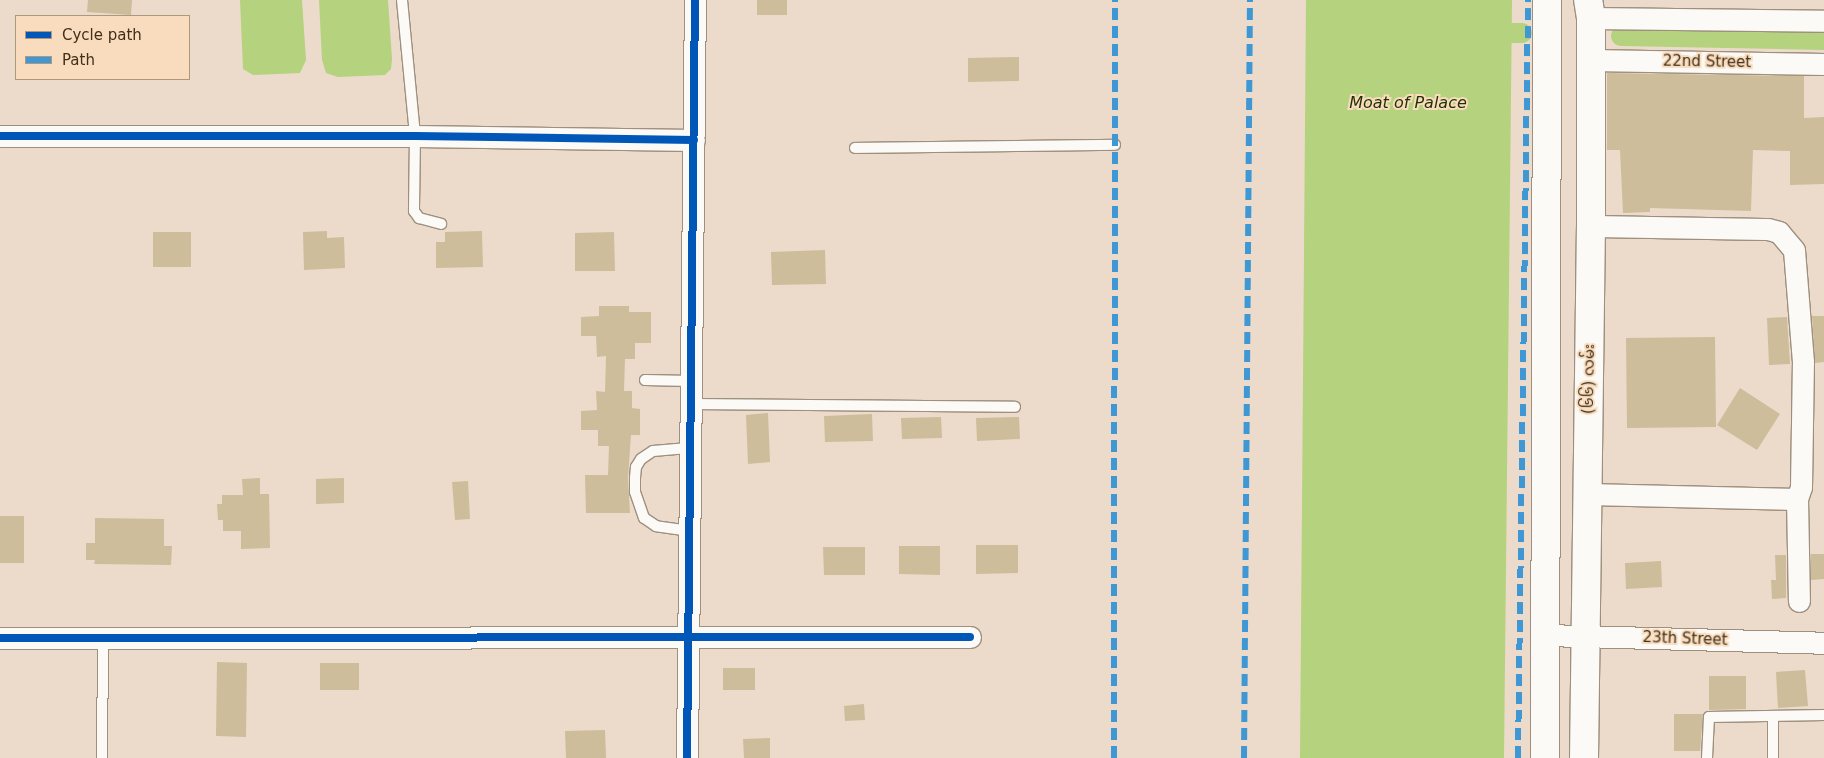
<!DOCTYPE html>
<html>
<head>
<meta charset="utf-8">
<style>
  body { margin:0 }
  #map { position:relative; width:1824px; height:758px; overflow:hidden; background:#ecdbca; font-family:"DejaVu Sans","Noto Sans Myanmar",sans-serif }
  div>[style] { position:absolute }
  .water>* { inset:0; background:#b5d27e }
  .canal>* { height:20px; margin:-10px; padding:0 10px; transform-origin:10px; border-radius:10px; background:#b5d27e }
  .building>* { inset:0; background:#cdbd9b }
  .roads { filter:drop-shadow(1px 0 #9e8f7e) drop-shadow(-1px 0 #9e8f7e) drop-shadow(0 1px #9e8f7e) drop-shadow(0 -1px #9e8f7e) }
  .lane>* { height:10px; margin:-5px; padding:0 5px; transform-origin:5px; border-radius:5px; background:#fcfaf7 }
  .street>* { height:21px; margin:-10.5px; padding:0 10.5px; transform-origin:10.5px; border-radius:10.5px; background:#fcfaf7 }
  .primary>* { height:28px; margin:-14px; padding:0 14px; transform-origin:14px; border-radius:14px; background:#fcfaf7 }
  .quiet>* { height:6px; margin-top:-3px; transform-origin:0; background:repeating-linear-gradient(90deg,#3f97d4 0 12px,transparent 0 18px) }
  .cycleway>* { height:8px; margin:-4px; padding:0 4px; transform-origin:4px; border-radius:4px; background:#0057b8 }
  span { translate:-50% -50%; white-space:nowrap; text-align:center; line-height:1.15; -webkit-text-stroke:4px #f9dcbd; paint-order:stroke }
  .street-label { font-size:15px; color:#412f1a }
  .water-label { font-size:16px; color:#1f3102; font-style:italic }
  .legend { position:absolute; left:15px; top:15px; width:175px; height:65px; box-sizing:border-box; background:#f9dcbd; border:1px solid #af977c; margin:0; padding:6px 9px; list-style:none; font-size:15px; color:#412f1a }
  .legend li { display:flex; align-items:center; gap:10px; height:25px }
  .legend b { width:25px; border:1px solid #af977c }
</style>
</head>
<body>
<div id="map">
  <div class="water">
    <i style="clip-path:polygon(240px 0,302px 0,306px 60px,300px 73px,253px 75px,243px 69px)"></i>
    <i style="clip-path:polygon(319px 0,388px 0,392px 59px,391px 69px,385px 75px,338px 77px,326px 73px,322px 60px)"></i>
    <i style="clip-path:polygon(1306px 0,1512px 0,1504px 758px,1300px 758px)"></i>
  </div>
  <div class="canal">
    <i style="left:1484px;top:33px;width:38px"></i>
    <i style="left:1621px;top:36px;width:203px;rotate:1.1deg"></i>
  </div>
  <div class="building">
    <i style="clip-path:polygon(88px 0,132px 0,131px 15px,87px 12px)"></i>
    <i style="clip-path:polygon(757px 0,787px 0,787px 15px,757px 15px)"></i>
    <i style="clip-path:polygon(1019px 57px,1019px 81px,968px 82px,968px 58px)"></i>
    <i style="clip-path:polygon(1607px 73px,1804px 76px,1804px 118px,1824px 117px,1824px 184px,1790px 185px,1790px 151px,1753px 150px,1751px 211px,1650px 208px,1650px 212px,1623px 213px,1620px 150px,1607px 150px)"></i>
    <i style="clip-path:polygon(327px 231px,327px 238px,344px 237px,345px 268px,304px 270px,303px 232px)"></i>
    <i style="clip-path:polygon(482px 231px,483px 267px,436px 268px,436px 242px,445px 242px,445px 232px)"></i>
    <i style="clip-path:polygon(153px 232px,191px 232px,191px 267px,153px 267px)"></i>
    <i style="clip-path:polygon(614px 232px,615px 271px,575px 271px,575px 233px)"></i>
    <i style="clip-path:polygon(825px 250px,826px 284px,772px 285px,771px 252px)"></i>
    <i style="clip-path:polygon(599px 306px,629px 306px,629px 312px,651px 312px,651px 343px,635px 343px,635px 359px,625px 359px,624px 391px,632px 391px,632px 408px,640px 409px,640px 435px,631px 435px,628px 478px,630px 513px,586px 513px,585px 475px,608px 475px,609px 446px,598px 446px,598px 430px,581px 430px,581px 411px,597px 410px,596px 391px,605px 392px,606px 356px,597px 357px,596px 336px,581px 336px,581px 317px,599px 316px)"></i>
    <i style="clip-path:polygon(1812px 316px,1824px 316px,1824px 362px,1815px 363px)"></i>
    <i style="clip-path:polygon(1787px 317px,1790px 364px,1769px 365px,1767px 318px)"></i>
    <i style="clip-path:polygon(1715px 337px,1716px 427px,1627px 428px,1626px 338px)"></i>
    <i style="clip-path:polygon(1740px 388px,1780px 414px,1757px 450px,1717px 425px)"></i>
    <i style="clip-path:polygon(768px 413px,770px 462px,748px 464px,746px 415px)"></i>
    <i style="clip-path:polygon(872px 414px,873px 441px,825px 442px,824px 416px)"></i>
    <i style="clip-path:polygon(941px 417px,942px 438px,902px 439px,901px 418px)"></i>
    <i style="clip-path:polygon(1019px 417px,1020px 439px,977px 441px,976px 418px)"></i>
    <i style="clip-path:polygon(260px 478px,260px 494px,269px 494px,270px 548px,241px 549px,241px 531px,223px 531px,223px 520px,218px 520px,217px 504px,222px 504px,222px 495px,243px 495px,242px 479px)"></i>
    <i style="clip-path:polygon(344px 478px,344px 503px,316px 504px,316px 479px)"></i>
    <i style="clip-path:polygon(468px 481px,470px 519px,455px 520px,452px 482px)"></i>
    <i style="clip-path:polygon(0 516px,24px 516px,24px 563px,0 563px)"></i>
    <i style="clip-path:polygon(95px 518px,164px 519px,164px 546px,172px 546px,171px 565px,94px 564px,95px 560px,86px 560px,86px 543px,95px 543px)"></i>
    <i style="clip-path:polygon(976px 545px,1018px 545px,1018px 573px,976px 574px)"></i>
    <i style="clip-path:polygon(899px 546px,940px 546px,940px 575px,899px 574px)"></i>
    <i style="clip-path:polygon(823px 547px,865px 547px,865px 575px,824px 575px)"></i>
    <i style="clip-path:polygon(1811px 554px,1824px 554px,1824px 579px,1811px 580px)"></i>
    <i style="clip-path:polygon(1775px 555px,1786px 555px,1786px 598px,1772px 599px,1771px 580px,1776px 580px)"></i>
    <i style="clip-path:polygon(1661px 561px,1662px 587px,1626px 589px,1625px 563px)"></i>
    <i style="clip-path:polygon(217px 662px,247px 663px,246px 737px,216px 736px)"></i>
    <i style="clip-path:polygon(320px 663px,359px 663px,359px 690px,320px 690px)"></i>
    <i style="clip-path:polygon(723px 668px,755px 668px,755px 690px,723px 690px)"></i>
    <i style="clip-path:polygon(1805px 670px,1808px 706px,1778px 708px,1776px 672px)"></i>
    <i style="clip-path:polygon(1709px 676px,1746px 676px,1746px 709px,1709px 710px)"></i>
    <i style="clip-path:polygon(864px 704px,865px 720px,845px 721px,844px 706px)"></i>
    <i style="clip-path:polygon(1674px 714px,1703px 714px,1700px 751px,1674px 751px)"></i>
    <i style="clip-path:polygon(605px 730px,606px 758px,566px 758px,565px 731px)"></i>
    <i style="clip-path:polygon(770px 738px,770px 758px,744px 758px,743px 739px)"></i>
  </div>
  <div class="roads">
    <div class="lane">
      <i style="left:402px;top:0;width:137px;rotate:84.5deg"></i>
      <i style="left:415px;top:136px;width:75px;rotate:90.8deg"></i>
      <i style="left:414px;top:211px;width:9px;rotate:54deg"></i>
      <i style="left:419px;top:218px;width:23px;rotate:15deg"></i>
      <i style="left:855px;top:148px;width:260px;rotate:-0.7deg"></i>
      <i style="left:645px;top:380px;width:46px;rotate:1.2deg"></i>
      <i style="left:691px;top:404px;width:324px;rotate:0.5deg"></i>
      <i style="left:690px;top:531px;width:34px;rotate:-172deg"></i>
      <i style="left:656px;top:526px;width:14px;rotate:-146deg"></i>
      <i style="left:644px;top:518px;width:28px;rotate:-109deg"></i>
      <i style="left:635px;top:492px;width:14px;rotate:-90deg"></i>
      <i style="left:635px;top:478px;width:11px;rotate:-85deg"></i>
      <i style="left:636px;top:467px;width:9px;rotate:-58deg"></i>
      <i style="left:641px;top:459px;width:14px;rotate:-34deg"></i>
      <i style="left:653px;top:451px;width:38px;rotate:-5deg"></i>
      <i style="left:1773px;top:716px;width:42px;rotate:90deg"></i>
      <i style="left:102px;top:758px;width:119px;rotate:-89.5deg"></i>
      <i style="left:1707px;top:758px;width:41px;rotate:-87.2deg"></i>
      <i style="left:1709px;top:717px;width:115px;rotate:-1deg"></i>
    </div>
    <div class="street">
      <i style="left:1591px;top:18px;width:233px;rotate:0.7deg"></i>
      <i style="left:1591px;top:60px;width:233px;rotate:1deg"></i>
      <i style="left:0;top:136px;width:415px"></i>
      <i style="left:415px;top:136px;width:279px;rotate:0.8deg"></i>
      <i style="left:1588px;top:494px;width:209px;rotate:1.4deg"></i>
      <i style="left:1797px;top:499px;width:13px;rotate:-72deg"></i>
      <i style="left:1801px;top:487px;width:125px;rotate:-89.1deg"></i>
      <i style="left:1803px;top:362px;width:112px;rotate:-94.6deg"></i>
      <i style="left:1794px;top:250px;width:23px;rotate:-130deg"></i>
      <i style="left:1779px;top:232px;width:11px;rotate:-165deg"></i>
      <i style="left:1768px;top:229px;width:177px;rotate:-179deg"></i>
      <i style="left:1797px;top:499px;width:102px;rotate:88.9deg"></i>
      <i style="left:1545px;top:635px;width:279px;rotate:1.6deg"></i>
      <i style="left:0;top:638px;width:970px;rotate:-0.06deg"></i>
      <i style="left:687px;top:758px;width:758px;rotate:-89.4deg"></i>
    </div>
    <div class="primary">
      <i style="left:1545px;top:758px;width:758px;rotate:-89.85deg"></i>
      <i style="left:1584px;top:758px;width:532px;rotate:-89.25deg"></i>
      <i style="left:1591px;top:226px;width:208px;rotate:-90deg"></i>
      <i style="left:1591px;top:18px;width:18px;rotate:-99deg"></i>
    </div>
  </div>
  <div class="quiet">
    <i style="left:1114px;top:758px;width:758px;rotate:-89.92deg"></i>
    <i style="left:1244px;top:758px;width:758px;rotate:-89.55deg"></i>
    <i style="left:1518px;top:758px;width:758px;rotate:-89.24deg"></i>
  </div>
  <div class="cycleway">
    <i style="left:0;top:136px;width:415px"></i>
    <i style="left:415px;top:136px;width:279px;rotate:0.8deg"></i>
    <i style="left:0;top:638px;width:970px;rotate:-0.06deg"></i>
    <i style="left:687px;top:758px;width:758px;rotate:-89.4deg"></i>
  </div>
  <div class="street-label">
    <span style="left:1707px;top:62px;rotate:1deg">22nd Street</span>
    <span style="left:1589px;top:379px;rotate:-89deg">(၆၆) လမ်း</span>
    <span style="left:1685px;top:639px;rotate:2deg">23th Street</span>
  </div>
  <div class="water-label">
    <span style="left:1408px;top:103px">Moat of Palace</span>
  </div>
  <ul class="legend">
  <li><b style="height:6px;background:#0057b8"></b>Cycle path</li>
  <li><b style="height:6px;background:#3f97d4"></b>Path</li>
  </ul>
</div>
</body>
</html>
